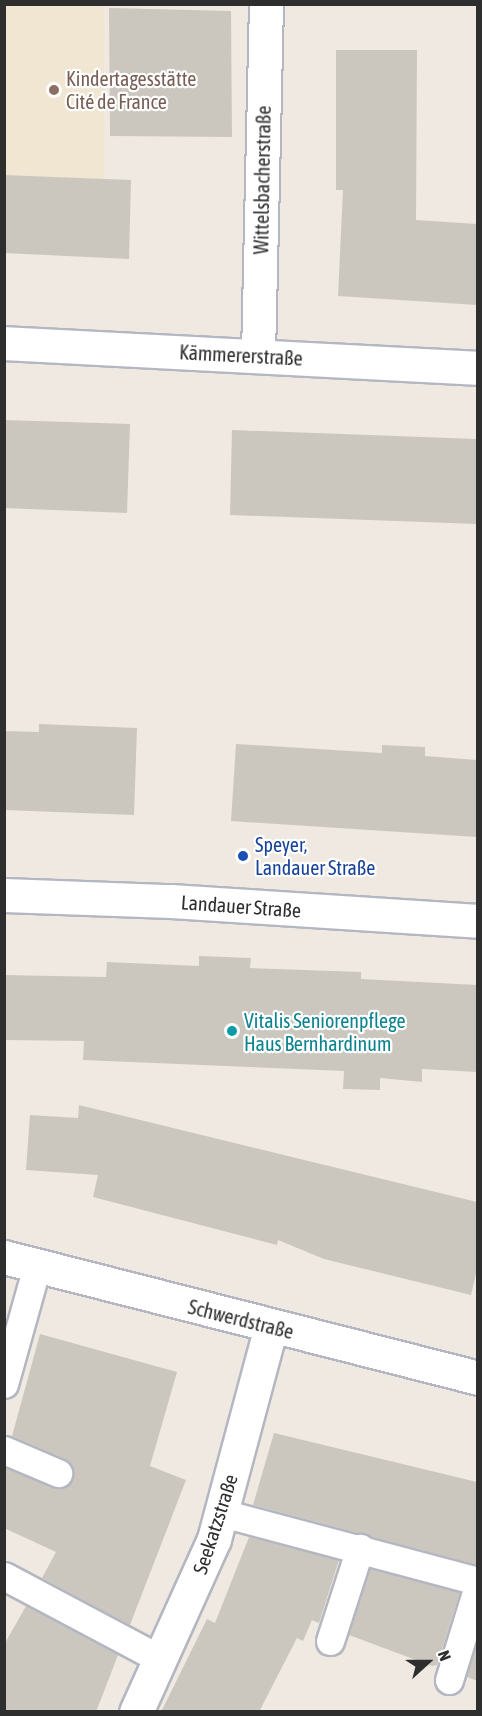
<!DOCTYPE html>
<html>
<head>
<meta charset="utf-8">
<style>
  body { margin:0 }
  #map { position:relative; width:482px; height:1716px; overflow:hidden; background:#efe9e1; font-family:"Asap Condensed",sans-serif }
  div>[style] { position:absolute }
  .education>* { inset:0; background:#f0e6d1 }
  .building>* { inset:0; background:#cbc7bf }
  .roads { filter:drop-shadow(2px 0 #b4b7c1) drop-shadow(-2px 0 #b4b7c1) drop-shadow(0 2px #b4b7c1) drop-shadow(0 -2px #b4b7c1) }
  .lane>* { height:27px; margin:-13.5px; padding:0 13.5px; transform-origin:13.5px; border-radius:13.5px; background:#fff }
  .street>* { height:33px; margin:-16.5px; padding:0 16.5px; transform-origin:16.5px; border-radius:16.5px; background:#fff }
  .secondary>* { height:33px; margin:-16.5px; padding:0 16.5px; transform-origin:16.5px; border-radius:16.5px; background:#fff }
  .dots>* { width:16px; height:16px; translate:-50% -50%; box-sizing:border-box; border:3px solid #fff; border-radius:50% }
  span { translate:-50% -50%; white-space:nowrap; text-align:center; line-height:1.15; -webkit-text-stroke:4.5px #fff; paint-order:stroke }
  .education-label { font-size:20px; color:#785e54 }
  .left { translate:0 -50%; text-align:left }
  .street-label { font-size:20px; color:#2e2e2e }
  .transit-label { font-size:20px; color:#164399 }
  .culture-label { font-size:20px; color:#0d838f }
  .frame { position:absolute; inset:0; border:6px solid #2e2e2e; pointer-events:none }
  .north { position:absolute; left:398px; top:1632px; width:60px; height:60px; -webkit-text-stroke:4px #fff; paint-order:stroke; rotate:69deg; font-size:16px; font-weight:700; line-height:24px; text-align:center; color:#2e2e2e }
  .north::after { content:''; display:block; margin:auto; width:21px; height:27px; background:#2e2e2e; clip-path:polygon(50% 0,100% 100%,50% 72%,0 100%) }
</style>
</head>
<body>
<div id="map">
  <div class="education">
    <i style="clip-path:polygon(5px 5px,104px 5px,104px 179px,5px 175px)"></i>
  </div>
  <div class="building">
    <i style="clip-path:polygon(109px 8px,231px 11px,232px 137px,110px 136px)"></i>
    <i style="clip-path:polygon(336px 50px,417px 50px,416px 220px,477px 224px,477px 305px,338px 296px,343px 190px,336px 190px)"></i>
    <i style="clip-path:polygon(4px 175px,131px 180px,129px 259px,4px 253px)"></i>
    <i style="clip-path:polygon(4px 420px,130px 424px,127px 513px,4px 508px)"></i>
    <i style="clip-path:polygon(232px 430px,477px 439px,477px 524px,230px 515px)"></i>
    <i style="clip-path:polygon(39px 724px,137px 728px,134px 815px,4px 810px,4px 731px,39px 732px)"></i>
    <i style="clip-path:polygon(236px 744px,382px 753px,382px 745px,425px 747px,425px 756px,477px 760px,477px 837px,231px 821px)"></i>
    <i style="clip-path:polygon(199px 956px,251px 958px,250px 968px,361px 972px,361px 979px,477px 985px,477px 1072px,422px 1069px,422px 1082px,380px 1078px,380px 1090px,343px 1089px,344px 1071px,83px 1060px,84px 1041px,4px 1040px,4px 975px,106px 977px,107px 962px,199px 966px)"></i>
    <i style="clip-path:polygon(79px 1105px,477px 1202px,477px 1269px,471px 1295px,324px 1259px,278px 1240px,277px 1245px,93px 1197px,98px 1175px,26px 1170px,30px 1115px,78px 1118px)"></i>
    <i style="clip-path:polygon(40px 1334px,177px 1372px,150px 1466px,186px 1480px,130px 1625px,42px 1578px,56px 1552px,4px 1528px,4px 1467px,52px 1488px,67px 1486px,73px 1479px,73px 1471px,65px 1459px,12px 1436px)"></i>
    <i style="clip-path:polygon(274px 1433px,477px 1482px,477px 1565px,253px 1505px)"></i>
    <i style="clip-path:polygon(249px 1537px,339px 1560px,319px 1623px,312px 1620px,303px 1641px,297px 1638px,259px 1712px,161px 1712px,207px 1619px,215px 1623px)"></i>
    <i style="clip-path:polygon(370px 1569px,460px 1592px,437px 1665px,432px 1666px,349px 1635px)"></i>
    <i style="clip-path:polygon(26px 1606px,118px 1655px,96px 1712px,4px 1712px,4px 1645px)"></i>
    <i style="clip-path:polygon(477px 1641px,477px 1681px,467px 1677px)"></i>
  </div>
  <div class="roads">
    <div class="lane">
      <i style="left:4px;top:1384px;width:123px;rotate:-74.4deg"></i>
      <i style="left:4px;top:1450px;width:59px;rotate:23.1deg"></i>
      <i style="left:222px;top:1513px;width:265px;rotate:14.9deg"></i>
      <i style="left:4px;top:1576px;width:179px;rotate:28deg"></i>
      <i style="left:330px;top:1641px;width:98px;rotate:-72.1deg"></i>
      <i style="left:449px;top:1680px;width:98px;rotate:-72.9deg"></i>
    </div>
    <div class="street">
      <i style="left:4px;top:343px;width:475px;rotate:3deg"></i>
      <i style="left:258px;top:355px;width:351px;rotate:-88.7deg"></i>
      <i style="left:136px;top:1712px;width:190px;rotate:-65.7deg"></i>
      <i style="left:214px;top:1539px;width:220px;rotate:-75deg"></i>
    </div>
    <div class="secondary">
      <i style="left:4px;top:895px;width:167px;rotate:2.1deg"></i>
      <i style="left:171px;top:901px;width:308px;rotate:3.7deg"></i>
      <i style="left:4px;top:1257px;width:489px;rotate:14.3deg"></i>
    </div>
  </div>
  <div class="dots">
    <i style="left:54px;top:90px;background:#8d6e63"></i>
    <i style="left:243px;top:856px;background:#1a4fb4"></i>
    <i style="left:232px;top:1031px;background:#0f9aa8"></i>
  </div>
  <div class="education-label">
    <span class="left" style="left:66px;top:90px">Kindertagesstätte<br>Cité de France</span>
  </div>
  <div class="street-label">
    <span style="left:262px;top:180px;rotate:-89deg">Wittelsbacherstraße</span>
    <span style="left:241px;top:355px;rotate:3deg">Kämmererstraße</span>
    <span style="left:241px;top:906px;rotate:4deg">Landauer Straße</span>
    <span style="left:241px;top:1319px;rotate:14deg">Schwerdstraße</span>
    <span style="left:215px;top:1524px;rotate:-72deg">Seekatzstraße</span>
  </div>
  <div class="transit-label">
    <span class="left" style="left:255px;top:856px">Speyer,<br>Landauer Straße</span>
  </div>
  <div class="culture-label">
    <span class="left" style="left:244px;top:1032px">Vitalis Seniorenpflege<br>Haus Bernhardinum</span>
  </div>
  <div class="frame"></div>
  <div class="north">N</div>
</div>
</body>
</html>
